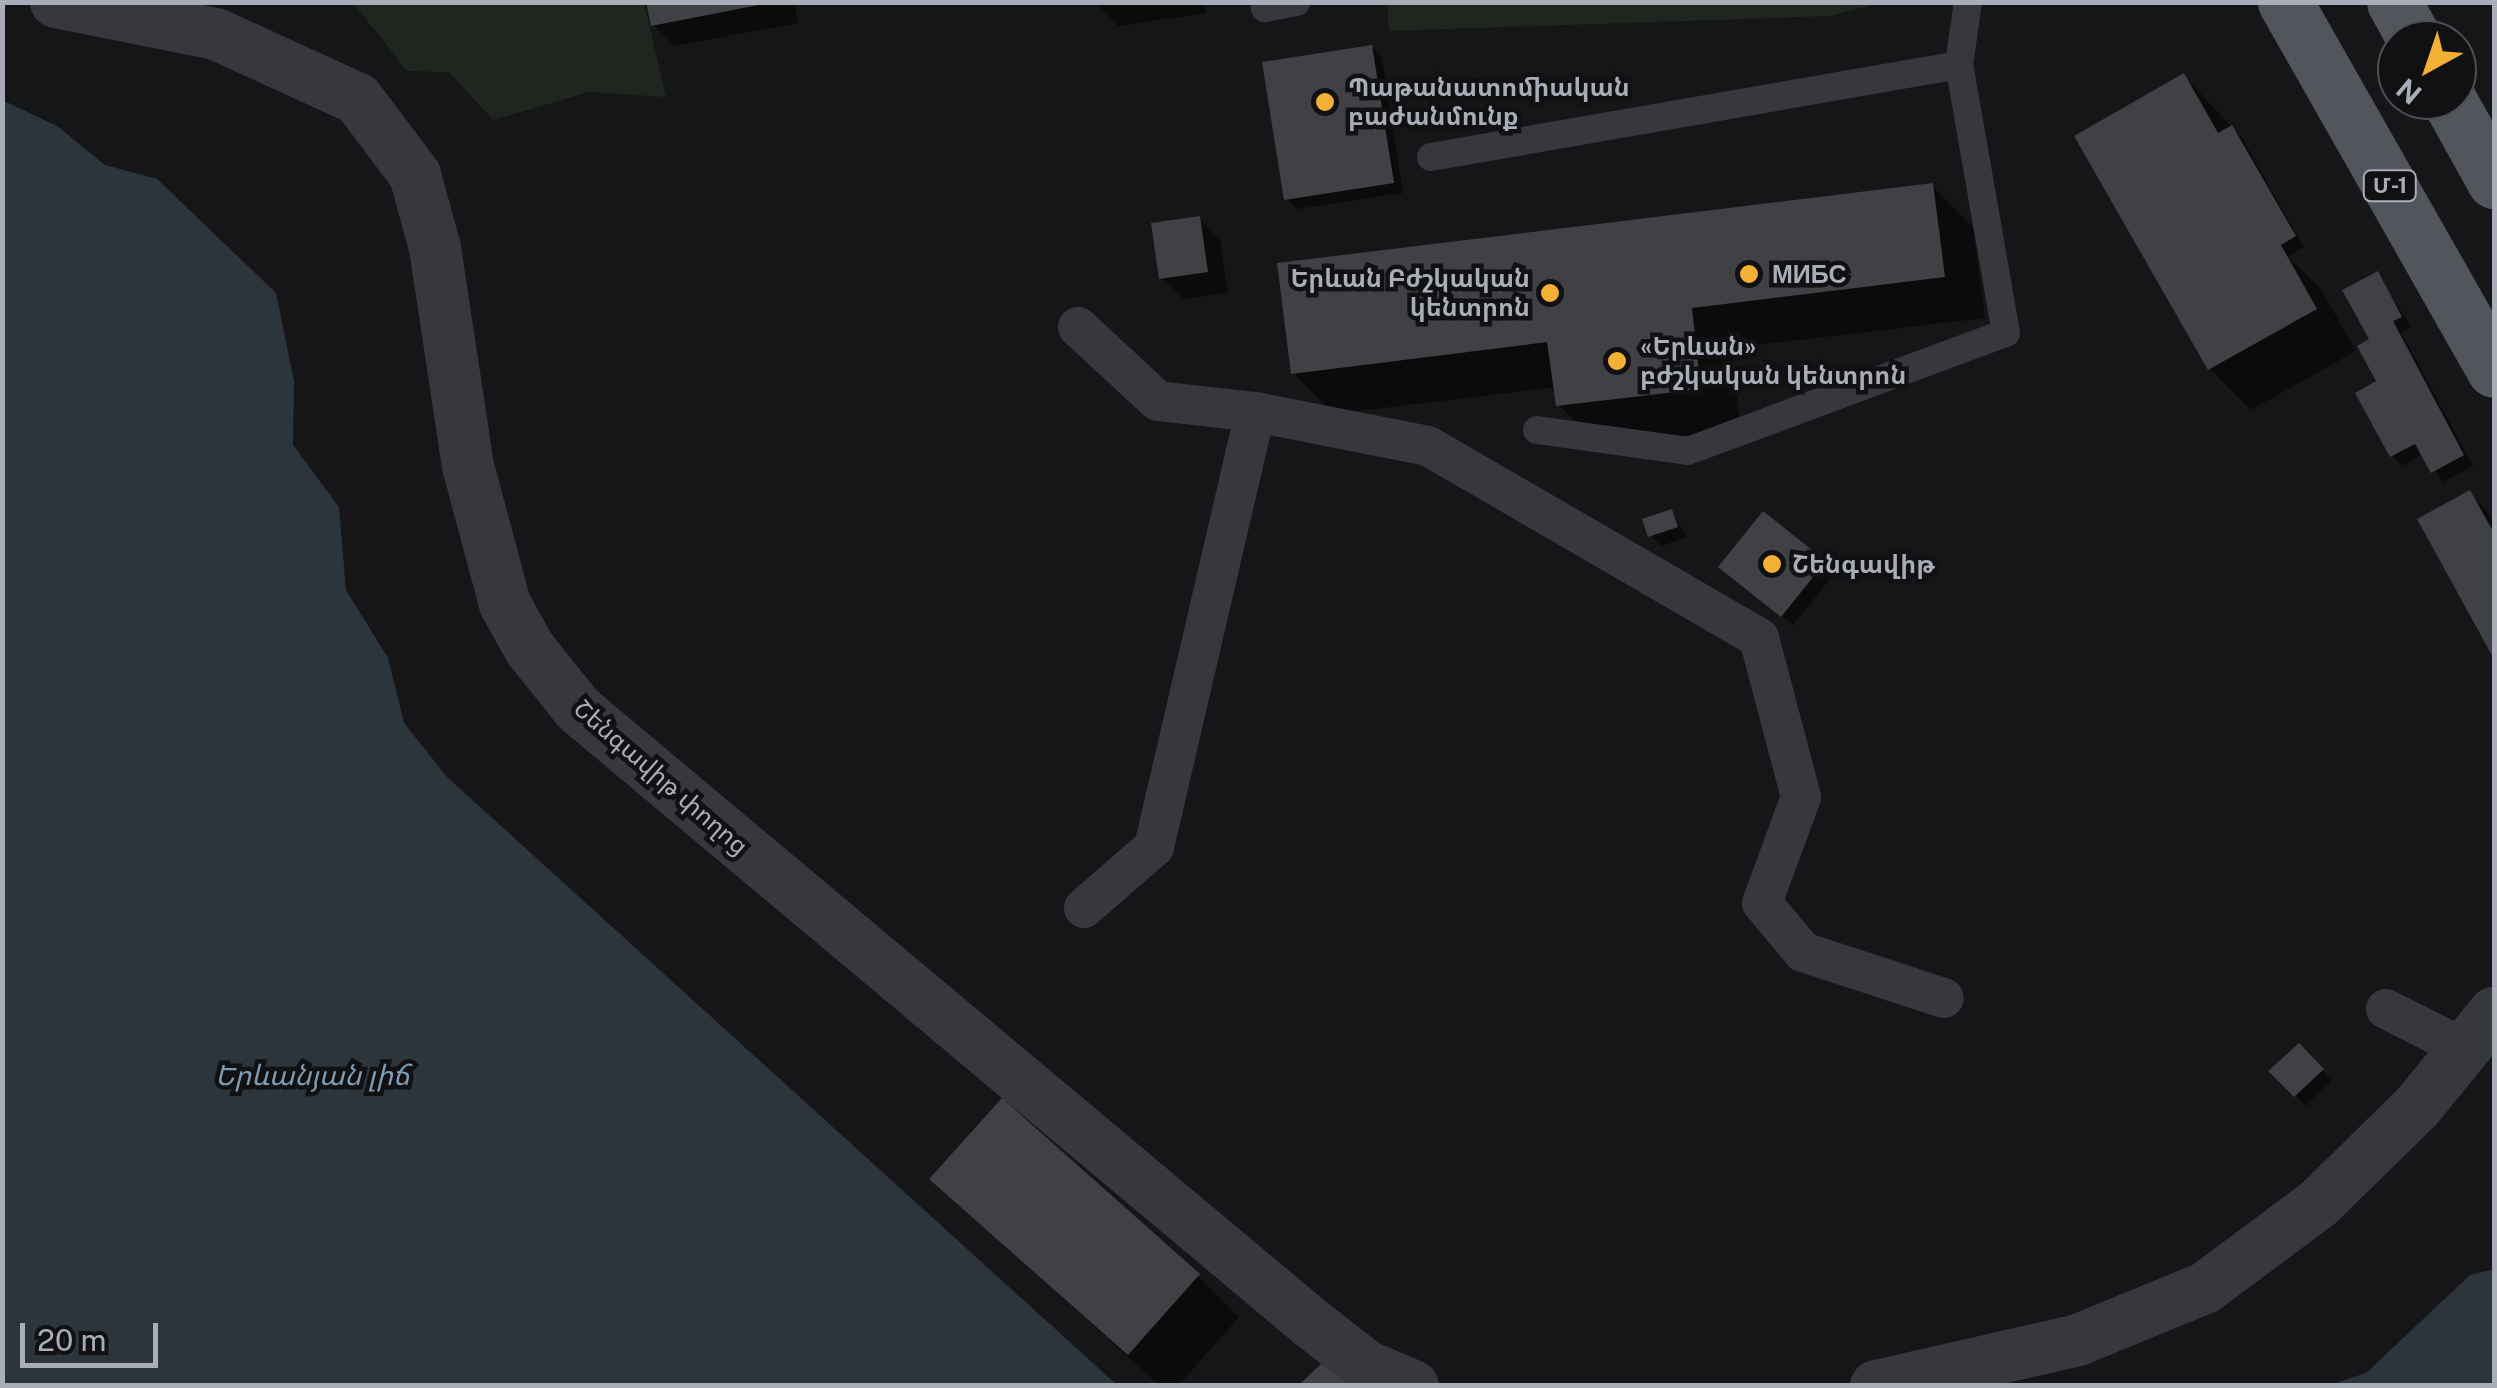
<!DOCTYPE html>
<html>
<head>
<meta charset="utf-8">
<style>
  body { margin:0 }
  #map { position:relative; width:2497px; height:1388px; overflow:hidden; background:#161618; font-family:"Public Sans","Noto Sans Armenian",sans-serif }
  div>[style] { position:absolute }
  .green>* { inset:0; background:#1e261f }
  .water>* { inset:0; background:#2c353c }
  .shadow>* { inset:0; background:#0007 }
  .building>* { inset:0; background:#404145 }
  .service>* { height:28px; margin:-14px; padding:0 14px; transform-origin:14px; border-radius:14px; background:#37383d }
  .pedestrian>* { height:40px; margin:-20px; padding:0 20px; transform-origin:20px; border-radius:20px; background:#37383d }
  .minor>* { height:52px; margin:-26px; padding:0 26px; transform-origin:26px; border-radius:26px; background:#37383d }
  .primary>* { height:55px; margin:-27.5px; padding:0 27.5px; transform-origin:27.5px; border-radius:27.5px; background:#53555c }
  .dots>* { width:28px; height:28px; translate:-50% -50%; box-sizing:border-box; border:5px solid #111113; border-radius:50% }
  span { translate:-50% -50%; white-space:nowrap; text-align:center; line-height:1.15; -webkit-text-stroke:9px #111113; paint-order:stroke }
  .shield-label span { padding:2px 8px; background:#111113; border:2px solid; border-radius:8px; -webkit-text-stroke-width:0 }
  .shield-label { font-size:22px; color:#a8adb8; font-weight:700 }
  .poi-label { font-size:25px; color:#a8adb8; font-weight:700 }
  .left { translate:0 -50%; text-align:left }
  .right { translate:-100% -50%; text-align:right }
  .street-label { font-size:25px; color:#a8adb8 }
  .water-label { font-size:28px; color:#7f9bb3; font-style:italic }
  .frame { position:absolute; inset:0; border:5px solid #a8adb8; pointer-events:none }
  .north { position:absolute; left:2377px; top:20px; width:100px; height:100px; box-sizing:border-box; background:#111113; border:2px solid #4d4f55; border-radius:50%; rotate:220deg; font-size:28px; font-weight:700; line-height:40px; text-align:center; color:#a8adb8 }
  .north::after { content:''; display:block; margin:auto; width:35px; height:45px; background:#f2b134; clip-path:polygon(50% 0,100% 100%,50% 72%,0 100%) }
  .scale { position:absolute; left:20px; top:1323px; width:138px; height:45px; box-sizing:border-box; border:5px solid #a8adb8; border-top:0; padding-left:12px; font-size:30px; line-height:35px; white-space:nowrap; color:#a8adb8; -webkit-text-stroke:8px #111113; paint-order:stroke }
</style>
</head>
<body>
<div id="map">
  <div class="green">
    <i style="clip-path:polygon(644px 3px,666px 97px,589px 92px,493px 120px,449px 72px,407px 71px,355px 5px)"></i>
    <i style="clip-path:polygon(1387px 3px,1387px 2px,1880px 3px,1831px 16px,1389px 31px)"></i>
  </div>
  <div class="water">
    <i style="clip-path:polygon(2px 100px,57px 126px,105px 165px,157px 179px,276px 293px,294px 381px,293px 445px,339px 507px,346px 590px,388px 658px,404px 723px,447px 777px,1117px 1385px,3px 1385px)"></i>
    <i style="clip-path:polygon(2494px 1269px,2494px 1385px,2330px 1385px,2366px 1373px,2470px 1275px)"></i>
  </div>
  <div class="shadow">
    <i style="clip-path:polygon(649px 2px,794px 2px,798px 23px,675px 46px,654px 25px)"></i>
    <i style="clip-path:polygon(1094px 2px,1205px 2px,1206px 13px,1118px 26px)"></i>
    <i style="clip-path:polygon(1372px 48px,1382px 58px,1403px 193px,1297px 209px,1287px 199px)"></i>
    <i style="clip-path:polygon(2184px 76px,2242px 138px,2304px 247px,2288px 257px,2321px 289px,2356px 351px,2251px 410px,2210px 369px,2077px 137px)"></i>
    <i style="clip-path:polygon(1932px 186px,1973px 227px,1985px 318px,1731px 348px,1741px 429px,1600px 446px,1559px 405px,1556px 387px,1334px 414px,1293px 373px)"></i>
    <i style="clip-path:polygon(1199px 219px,1220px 240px,1228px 293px,1183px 299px,1161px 278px)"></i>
    <i style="clip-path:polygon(2377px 274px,2411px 327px,2401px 332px,2473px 466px,2443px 482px,2423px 454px,2402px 466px,2392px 455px,2373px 340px)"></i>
    <i style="clip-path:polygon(2470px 493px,2494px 520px,2494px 653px,2420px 520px)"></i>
    <i style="clip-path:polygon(1671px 512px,1687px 537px,1661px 546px,1650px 535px)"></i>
    <i style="clip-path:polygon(1824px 562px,1835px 573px,1793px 625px,1732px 577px)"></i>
    <i style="clip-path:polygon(2299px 1046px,2332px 1081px,2306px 1106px,2272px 1071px)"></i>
    <i style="clip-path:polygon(933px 1179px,1198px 1276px,1239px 1317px,1178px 1386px,1160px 1386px)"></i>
  </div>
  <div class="building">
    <i style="clip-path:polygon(646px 2px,764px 2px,764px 4px,651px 26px)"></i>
    <i style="clip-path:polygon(1372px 45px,1394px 183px,1284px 200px,1262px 62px)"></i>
    <i style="clip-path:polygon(2184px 73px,2218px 133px,2232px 125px,2296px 236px,2281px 245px,2317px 309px,2208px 370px,2074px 136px)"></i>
    <i style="clip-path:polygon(1933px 183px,1945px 277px,1692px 308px,1701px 389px,1556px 406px,1547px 342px,1291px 374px,1277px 263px)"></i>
    <i style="clip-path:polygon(1200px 216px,1208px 272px,1159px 279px,1151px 223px)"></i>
    <i style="clip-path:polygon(2378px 271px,2402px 317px,2393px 321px,2464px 455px,2431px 473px,2415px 444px,2390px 457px,2355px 393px,2376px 381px,2357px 346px,2369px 339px,2342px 290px)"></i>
    <i style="clip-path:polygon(2470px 490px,2494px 533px,2494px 659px,2417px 519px)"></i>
    <i style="clip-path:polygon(1672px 509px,1678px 527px,1648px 537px,1642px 519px)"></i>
    <i style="clip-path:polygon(1763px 511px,1826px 561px,1781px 617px,1718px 567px)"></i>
    <i style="clip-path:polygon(2299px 1043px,2324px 1069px,2294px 1097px,2268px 1071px)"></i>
    <i style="clip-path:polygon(1002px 1098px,1200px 1274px,1128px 1355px,929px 1179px)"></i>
    <i style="clip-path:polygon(1324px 1361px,1349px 1386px,1298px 1386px)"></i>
  </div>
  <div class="service">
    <i style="left:1265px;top:2px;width:6px;rotate:90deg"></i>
    <i style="left:1265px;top:8px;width:32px;rotate:-11deg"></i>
    <i style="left:1431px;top:157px;width:536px;rotate:-9.88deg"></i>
    <i style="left:1959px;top:65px;width:64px;rotate:-81.9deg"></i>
    <i style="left:1537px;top:430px;width:152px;rotate:7.9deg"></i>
    <i style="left:1688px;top:451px;width:339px;rotate:-20.4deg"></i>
    <i style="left:2006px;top:333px;width:272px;rotate:-99.9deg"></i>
  </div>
  <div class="pedestrian">
    <i style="left:1078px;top:327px;width:109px;rotate:42.8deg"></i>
    <i style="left:1158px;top:401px;width:98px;rotate:6.5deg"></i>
    <i style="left:1255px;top:412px;width:176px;rotate:11.1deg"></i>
    <i style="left:1428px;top:446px;width:383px;rotate:30.1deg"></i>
    <i style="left:1759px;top:638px;width:164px;rotate:75.2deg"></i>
    <i style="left:1801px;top:797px;width:113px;rotate:110.2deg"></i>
    <i style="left:1762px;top:903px;width:64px;rotate:50.1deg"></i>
    <i style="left:1803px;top:952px;width:148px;rotate:18.1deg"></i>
    <i style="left:1084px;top:908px;width:93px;rotate:-41.1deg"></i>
    <i style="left:1154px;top:847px;width:447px;rotate:-76.9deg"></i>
    <i style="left:2386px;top:1009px;width:91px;rotate:26.8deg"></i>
  </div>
  <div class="minor">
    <i style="left:56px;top:2px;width:163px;rotate:11.3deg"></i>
    <i style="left:216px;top:34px;width:156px;rotate:24.6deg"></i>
    <i style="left:358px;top:99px;width:95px;rotate:53.1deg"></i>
    <i style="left:415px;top:175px;width:76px;rotate:74.7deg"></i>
    <i style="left:435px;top:248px;width:220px;rotate:81.4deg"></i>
    <i style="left:468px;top:466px;width:143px;rotate:75deg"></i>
    <i style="left:505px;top:604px;width:51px;rotate:60.9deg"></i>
    <i style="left:530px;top:649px;width:77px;rotate:51.3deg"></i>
    <i style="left:578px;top:709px;width:956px;rotate:39.95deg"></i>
    <i style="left:1311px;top:1323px;width:70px;rotate:38deg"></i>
    <i style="left:1366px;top:1366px;width:51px;rotate:23.1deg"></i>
    <i style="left:1876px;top:1386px;width:207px;rotate:-12.8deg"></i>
    <i style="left:2078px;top:1340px;width:137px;rotate:-22.3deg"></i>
    <i style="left:2205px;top:1288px;width:142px;rotate:-36.7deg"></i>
    <i style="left:2319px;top:1203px;width:137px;rotate:-44.4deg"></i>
    <i style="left:2417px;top:1107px;width:122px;rotate:-50.7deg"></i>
  </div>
  <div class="primary">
    <i style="left:2285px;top:2px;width:423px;rotate:60.4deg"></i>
    <i style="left:2394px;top:2px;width:43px;rotate:61.1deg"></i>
    <i style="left:2449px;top:100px;width:93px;rotate:60.9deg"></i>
  </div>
  <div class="dots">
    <i style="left:1325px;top:102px;background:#f2b134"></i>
    <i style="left:1749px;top:274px;background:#f2b134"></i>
    <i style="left:1550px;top:293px;background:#f2b134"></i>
    <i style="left:1617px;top:361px;background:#f2b134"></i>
    <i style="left:1772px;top:564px;background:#f2b134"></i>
  </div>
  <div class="shield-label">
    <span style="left:2390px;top:186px">Մ-1</span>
  </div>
  <div class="poi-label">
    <span class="left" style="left:1348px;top:102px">Պաթանատոմիական<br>բաժանմունք</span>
    <span class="left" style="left:1772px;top:274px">МИБС</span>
    <span class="right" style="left:1530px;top:293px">Երևան Բժշկական<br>կենտրոն</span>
    <span class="left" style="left:1640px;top:361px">«Երևան»<br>բժշկական կենտրոն</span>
    <span class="left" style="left:1792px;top:564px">Շենգավիթ</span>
  </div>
  <div class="street-label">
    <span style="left:661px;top:777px;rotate:41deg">Շենգավիթ փողոց</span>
  </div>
  <div class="water-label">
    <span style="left:312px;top:1075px">Երևանյան լիճ</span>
  </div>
  <div class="frame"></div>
  <div class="north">N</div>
  <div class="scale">20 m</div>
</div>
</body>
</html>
